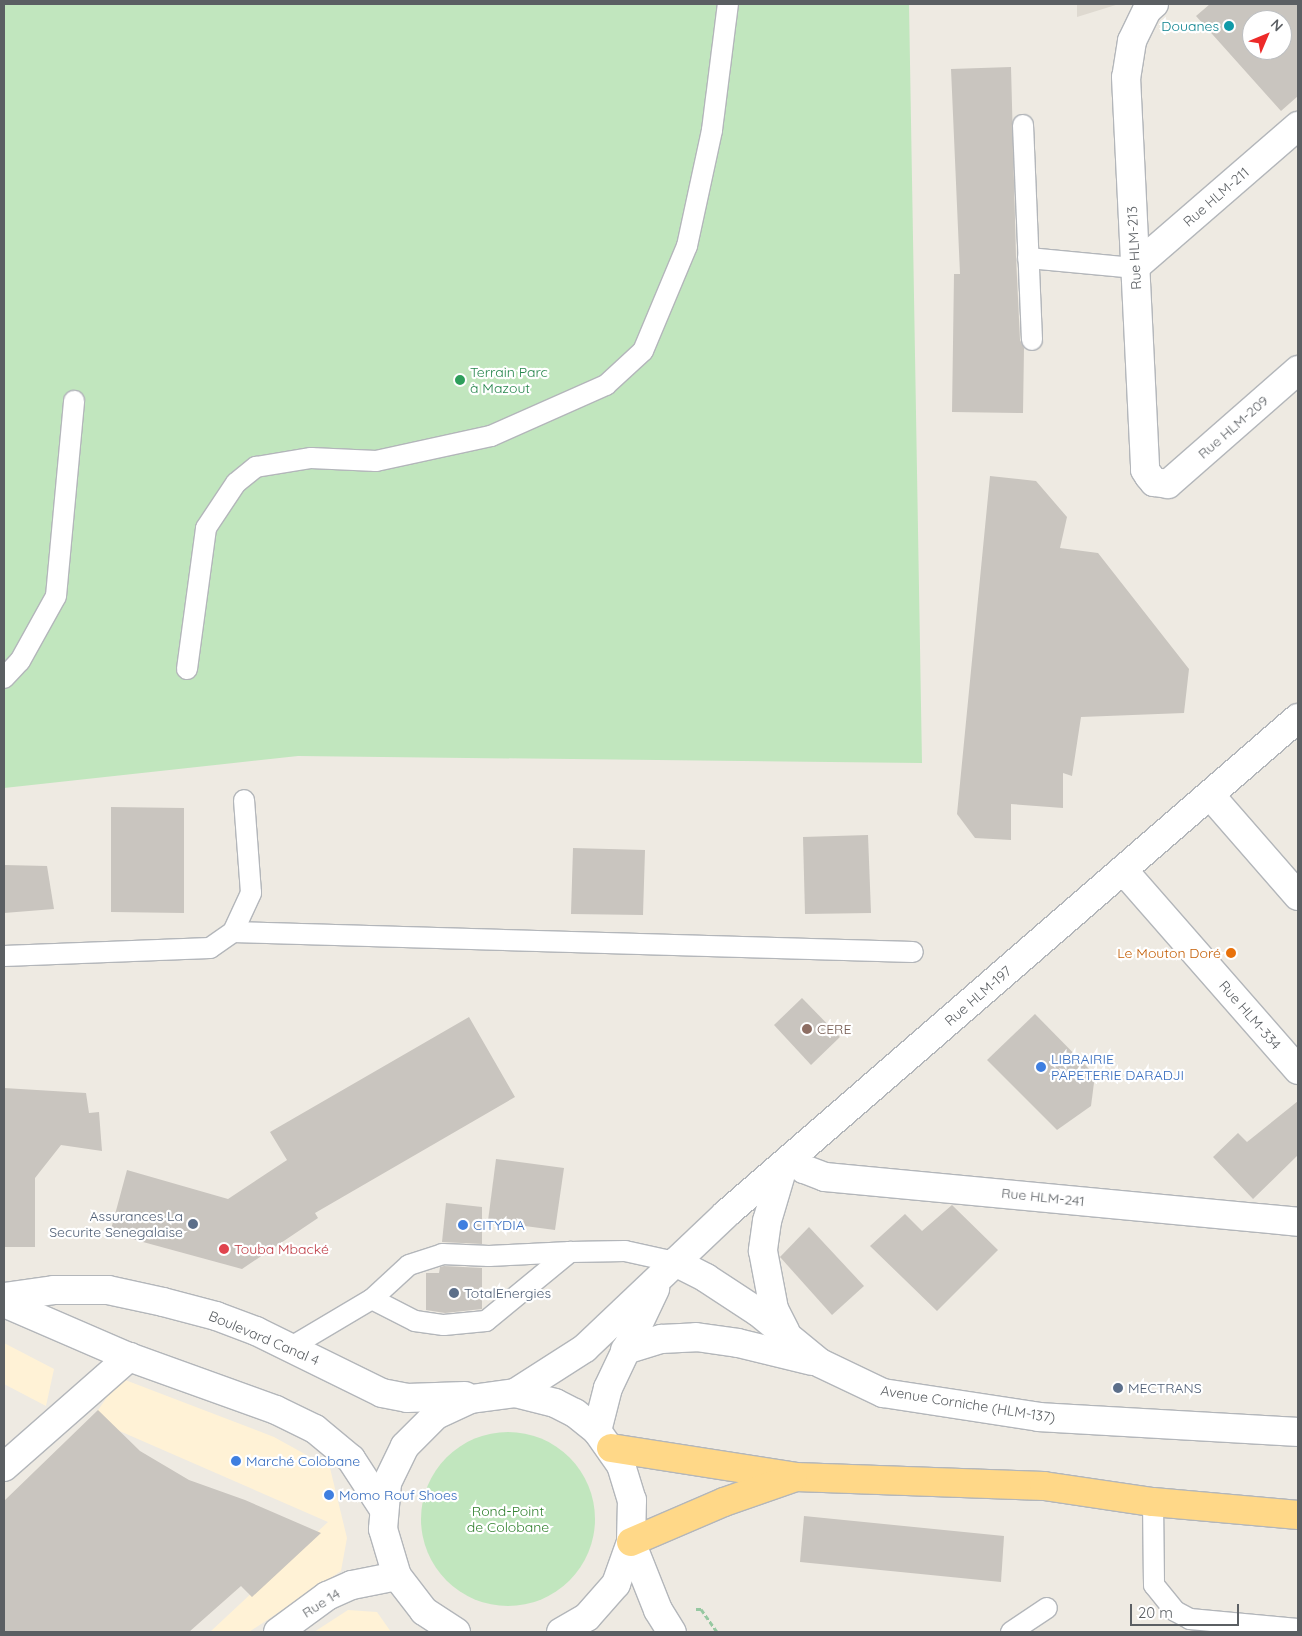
<!DOCTYPE html>
<html>
<head>
<meta charset="utf-8">
<style>
  body { margin:0 }
  #map { position:relative; width:1302px; height:1636px; overflow:hidden; background:#eeeae2; font-family:Quicksand,sans-serif }
  div>[style] { position:absolute }
  .commercial>* { inset:0; background:#fff2d6 }
  .education>* { inset:0; background:#ded9d0 }
  .green>* { inset:0; background:#c1e6be }
  .round { border-radius:50% }
  .building>* { inset:0; background:#c9c5bf }
  .path>* { height:3px; margin-top:-1.5px; transform-origin:0; background:repeating-linear-gradient(90deg,#96c8a1 0 5px,transparent 0 7.5px) }
  .roads { filter:drop-shadow(1px 0 #b3b6ba) drop-shadow(-1px 0 #b3b6ba) drop-shadow(0 1px #b3b6ba) drop-shadow(0 -1px #b3b6ba) }
  .lane>* { height:20px; margin:-10px; padding:0 10px; transform-origin:10px; border-radius:10px; background:#fff }
  .street>* { height:28px; margin:-14px; padding:0 14px; transform-origin:14px; border-radius:14px; background:#fff }
  .secondary>* { height:28px; margin:-14px; padding:0 14px; transform-origin:14px; border-radius:14px; background:#fff }
  .highway>* { height:28px; margin:-14px; padding:0 14px; transform-origin:14px; border-radius:14px; background:#ffd888 }
  .dots>* { width:14px; height:14px; translate:-50% -50%; box-sizing:border-box; border:2px solid #fff; border-radius:50% }
  span { translate:-50% -50%; white-space:nowrap; text-align:center; line-height:1.15; -webkit-text-stroke:4.5px #fff; paint-order:stroke }
  .culture-label { font-size:14px; color:#0d838f }
  .right { translate:-100% -50%; text-align:right }
  .street-label { font-size:14px; color:#5b5f63 }
  .leisure-label { font-size:14px; color:#27864d }
  .left { translate:0 -50%; text-align:left }
  .food-label { font-size:14px; color:#c56008 }
  .education-label { font-size:14px; color:#785e54 }
  .shop-label { font-size:14px; color:#366cbe }
  .service-label { font-size:14px; color:#4e5e75 }
  .health-label { font-size:14px; color:#be3a42 }
  .park-label { font-size:14px; color:#348332 }
  .frame { position:absolute; inset:0; border:5px solid #5b5f63; pointer-events:none }
  .north { position:absolute; left:1242px; top:10px; width:50px; height:50px; box-sizing:border-box; background:#fff; border:1px solid #bdbfc1; border-radius:50%; rotate:45deg; font-size:14px; font-weight:700; line-height:20px; text-align:center; color:#5b5f63 }
  .north::after { content:''; display:block; margin:auto; width:18px; height:22px; background:#ed2a29; clip-path:polygon(50% 0,100% 100%,50% 72%,0 100%) }
  .scale { position:absolute; left:1130px; top:1604px; width:109px; height:22px; box-sizing:border-box; border:2px solid #5b5f63; border-top:0; padding-left:6px; font-size:15px; line-height:18px; white-space:nowrap; color:#5b5f63; -webkit-text-stroke:4px #fff; paint-order:stroke }
</style>
</head>
<body>
<div id="map">
  <div class="commercial">
    <i style="clip-path:polygon(4px 1343px,54px 1369px,46px 1406px,4px 1384px)"></i>
    <i style="clip-path:polygon(120px 1378px,274px 1437px,330px 1468px,347px 1538px,341px 1571px,249px 1632px,210px 1632px,328px 1522px,92px 1419px)"></i>
    <i style="clip-path:polygon(348px 1610px,377px 1612px,391px 1632px,314px 1632px)"></i>
  </div>
  <div class="education">
    <i style="clip-path:polygon(1077px 4px,1119px 4px,1077px 17px)"></i>
  </div>
  <div class="green">
    <i style="clip-path:polygon(4px 4px,909px 4px,922px 763px,298px 756px,4px 788px)"></i>
    <i class="round" style="left:421px;top:1432px;width:174px;height:174px"></i>
  </div>
  <div class="building">
    <i style="clip-path:polygon(evenodd,1210px 4px,1298px 4px,1298px 96px,1281px 111px,1196px 16px,1210px 4px,1252px 20px,1282px 20px,1282px 50px,1252px 50px,1252px 20px)"></i>
    <i style="clip-path:polygon(1011px 67px,1016px 257px,1020px 340px,1024px 348px,1023px 413px,952px 412px,954px 274px,960px 274px,951px 69px)"></i>
    <i style="clip-path:polygon(990px 476px,1036px 481px,1067px 517px,1060px 548px,1098px 553px,1189px 669px,1184px 713px,1081px 717px,1072px 776px,1063px 773px,1063px 808px,1011px 804px,1011px 840px,975px 838px,957px 814px)"></i>
    <i style="clip-path:polygon(111px 807px,184px 808px,184px 913px,111px 912px)"></i>
    <i style="clip-path:polygon(868px 835px,871px 913px,805px 914px,803px 837px)"></i>
    <i style="clip-path:polygon(573px 848px,645px 850px,643px 915px,571px 914px)"></i>
    <i style="clip-path:polygon(4px 865px,47px 866px,54px 909px,4px 913px)"></i>
    <i style="clip-path:polygon(802px 998px,840px 1037px,811px 1065px,774px 1025px)"></i>
    <i style="clip-path:polygon(1035px 1014px,1095px 1075px,1091px 1106px,1057px 1130px,987px 1060px)"></i>
    <i style="clip-path:polygon(469px 1017px,515px 1097px,315px 1213px,318px 1218px,242px 1269px,110px 1233px,127px 1170px,228px 1199px,287px 1160px,270px 1132px)"></i>
    <i style="clip-path:polygon(4px 1088px,86px 1093px,89px 1113px,99px 1112px,102px 1151px,61px 1145px,35px 1178px,35px 1247px,4px 1247px)"></i>
    <i style="clip-path:polygon(1298px 1101px,1298px 1155px,1253px 1199px,1213px 1157px,1238px 1133px,1247px 1142px)"></i>
    <i style="clip-path:polygon(496px 1159px,564px 1168px,555px 1230px,488px 1221px)"></i>
    <i style="clip-path:polygon(446px 1203px,482px 1207px,482px 1244px,442px 1242px)"></i>
    <i style="clip-path:polygon(952px 1205px,998px 1250px,937px 1311px,870px 1246px,905px 1214px,922px 1231px)"></i>
    <i style="clip-path:polygon(809px 1227px,864px 1286px,832px 1315px,780px 1257px)"></i>
    <i style="clip-path:polygon(444px 1266px,482px 1268px,482px 1309px,445px 1313px,426px 1310px,426px 1273px,439px 1273px,440px 1267px)"></i>
    <i style="clip-path:polygon(98px 1410px,140px 1451px,189px 1480px,245px 1500px,321px 1533px,252px 1597px,241px 1586px,189px 1632px,4px 1632px,4px 1501px)"></i>
    <i style="clip-path:polygon(804px 1516px,1004px 1536px,1001px 1582px,800px 1562px)"></i>
  </div>
  <div class="path">
    <i style="left:696px;top:1609px;width:5px"></i>
    <i style="left:701px;top:1609px;width:28px;rotate:55deg"></i>
  </div>
  <div class="roads">
    <div class="lane">
      <i style="left:1023px;top:125px;width:215px;rotate:87.6deg"></i>
      <i style="left:1028px;top:258px;width:106px;rotate:5.4deg"></i>
      <i style="left:187px;top:669px;width:142px;rotate:-82.3deg"></i>
      <i style="left:206px;top:528px;width:54px;rotate:-56.3deg"></i>
      <i style="left:236px;top:483px;width:26px;rotate:-39deg"></i>
      <i style="left:256px;top:467px;width:56px;rotate:-9.3deg"></i>
      <i style="left:311px;top:458px;width:65px;rotate:2.6deg"></i>
      <i style="left:376px;top:461px;width:118px;rotate:-12.3deg"></i>
      <i style="left:491px;top:436px;width:126px;rotate:-23.9deg"></i>
      <i style="left:606px;top:385px;width:50px;rotate:-42.6deg"></i>
      <i style="left:643px;top:351px;width:114px;rotate:-67.3deg"></i>
      <i style="left:687px;top:246px;width:119px;rotate:-77.8deg"></i>
      <i style="left:712px;top:130px;width:127px;rotate:-82.8deg"></i>
      <i style="left:4px;top:678px;width:23px;rotate:-47deg"></i>
      <i style="left:20px;top:661px;width:74px;rotate:-61deg"></i>
      <i style="left:56px;top:596px;width:196px;rotate:-84.7deg"></i>
      <i style="left:233px;top:932px;width:680px;rotate:1.68deg"></i>
      <i style="left:4px;top:956px;width:206px;rotate:-2.2deg"></i>
      <i style="left:210px;top:948px;width:28px;rotate:-35deg"></i>
      <i style="left:233px;top:932px;width:43px;rotate:-65.2deg"></i>
      <i style="left:251px;top:893px;width:93px;rotate:-94.3deg"></i>
      <i style="left:372px;top:1299px;width:50px;rotate:-42.6deg"></i>
      <i style="left:409px;top:1265px;width:35px;rotate:-18deg"></i>
      <i style="left:442px;top:1254px;width:47px;rotate:2.4deg"></i>
      <i style="left:489px;top:1256px;width:81px;rotate:-2.8deg"></i>
      <i style="left:291px;top:1347px;width:94px;rotate:-30.7deg"></i>
      <i style="left:372px;top:1299px;width:48px;rotate:27.1deg"></i>
      <i style="left:415px;top:1321px;width:29px;rotate:8deg"></i>
      <i style="left:444px;top:1325px;width:42px;rotate:-5.4deg"></i>
      <i style="left:486px;top:1321px;width:109px;rotate:-39.4deg"></i>
      <i style="left:570px;top:1252px;width:55px;rotate:-1deg"></i>
      <i style="left:625px;top:1251px;width:51px;rotate:12.4deg"></i>
      <i style="left:1153px;top:1502px;width:83px;rotate:89.3deg"></i>
      <i style="left:1154px;top:1585px;width:33px;rotate:51deg"></i>
      <i style="left:1175px;top:1611px;width:17px;rotate:28deg"></i>
      <i style="left:1190px;top:1619px;width:108px;rotate:5.3deg"></i>
      <i style="left:1011px;top:1632px;width:43px;rotate:-33.7deg"></i>
    </div>
    <div class="street">
      <i style="left:1154px;top:4px;width:9px;rotate:139deg"></i>
      <i style="left:1147px;top:10px;width:34px;rotate:116deg"></i>
      <i style="left:1132px;top:41px;width:36px;rotate:99deg"></i>
      <i style="left:1126px;top:77px;width:393px;rotate:87.2deg"></i>
      <i style="left:1145px;top:470px;width:7px;rotate:56deg"></i>
      <i style="left:1149px;top:476px;width:8px;rotate:50deg"></i>
      <i style="left:1154px;top:482px;width:14px;rotate:8deg"></i>
      <i style="left:1168px;top:484px;width:173px;rotate:-41.2deg"></i>
      <i style="left:1134px;top:268px;width:217px;rotate:-40.9deg"></i>
      <i style="left:1210px;top:795px;width:134px;rotate:48.9deg"></i>
      <i style="left:1123px;top:870px;width:266px;rotate:48.8deg"></i>
      <i style="left:792px;top:1159px;width:16px;rotate:40deg"></i>
      <i style="left:804px;top:1169px;width:22px;rotate:21deg"></i>
      <i style="left:825px;top:1177px;width:475px;rotate:5.4deg"></i>
      <i style="left:4px;top:1467px;width:167px;rotate:-41.3deg"></i>
      <i style="left:278px;top:1632px;width:61px;rotate:-36.3deg"></i>
      <i style="left:327px;top:1596px;width:27px;rotate:-24deg"></i>
      <i style="left:352px;top:1585px;width:46px;rotate:-11.3deg"></i>
    </div>
    <div class="secondary">
      <i style="left:783px;top:1167px;width:56px;rotate:106.5deg"></i>
      <i style="left:767px;top:1221px;width:30px;rotate:98deg"></i>
      <i style="left:763px;top:1251px;width:59px;rotate:79.3deg"></i>
      <i style="left:774px;top:1309px;width:25px;rotate:63deg"></i>
      <i style="left:675px;top:1262px;width:35px;rotate:27deg"></i>
      <i style="left:706px;top:1278px;width:62px;rotate:33.2deg"></i>
      <i style="left:758px;top:1312px;width:80px;rotate:39.4deg"></i>
      <i style="left:820px;top:1363px;width:70px;rotate:25.5deg"></i>
      <i style="left:883px;top:1393px;width:158px;rotate:8.7deg"></i>
      <i style="left:1039px;top:1417px;width:259px;rotate:3.3deg"></i>
      <i style="left:4px;top:1297px;width:50px;rotate:-8deg"></i>
      <i style="left:54px;top:1290px;width:54px"></i>
      <i style="left:108px;top:1290px;width:56px;rotate:12.3deg"></i>
      <i style="left:163px;top:1302px;width:55px;rotate:14.8deg"></i>
      <i style="left:216px;top:1316px;width:43px;rotate:20.6deg"></i>
      <i style="left:256px;top:1331px;width:140px;rotate:26.2deg"></i>
      <i style="left:382px;top:1393px;width:25px;rotate:11deg"></i>
      <i style="left:407px;top:1398px;width:58px;rotate:-2deg"></i>
      <i style="left:4px;top:1303px;width:136px;rotate:23.4deg"></i>
      <i style="left:129px;top:1357px;width:156px;rotate:19.8deg"></i>
      <i style="left:276px;top:1410px;width:43px;rotate:26deg"></i>
      <i style="left:315px;top:1429px;width:47px;rotate:39.8deg"></i>
      <i style="left:351px;top:1459px;width:59px;rotate:56.9deg"></i>
      <i style="left:625px;top:1350px;width:38px;rotate:-17deg"></i>
      <i style="left:661px;top:1339px;width:35px;rotate:-3deg"></i>
      <i style="left:696px;top:1337px;width:42px;rotate:8.1deg"></i>
      <i style="left:738px;top:1343px;width:76px;rotate:13.7deg"></i>
      <i style="left:515px;top:1393px;width:83px;rotate:-32.7deg"></i>
      <i style="left:585px;top:1348px;width:195px;rotate:-43.5deg"></i>
      <i style="left:726px;top:1214px;width:757px;rotate:-40.93deg"></i>
      <i style="left:597px;top:1431px;width:44px;rotate:-75.7deg"></i>
      <i style="left:608px;top:1388px;width:110px;rotate:-64.6deg"></i>
      <i style="left:631px;top:1542px;width:73px;rotate:68.3deg"></i>
      <i style="left:658px;top:1610px;width:26px;rotate:58deg"></i>
      <i style="left:456px;top:1632px;width:38px;rotate:-147deg"></i>
      <i style="left:424px;top:1611px;width:44px;rotate:-127.6deg"></i>
      <i style="left:397px;top:1576px;width:49px;rotate:-106.6deg"></i>
      <i style="left:383px;top:1529px;width:46px;rotate:-85deg"></i>
      <i style="left:387px;top:1483px;width:41px;rotate:-64.1deg"></i>
      <i style="left:405px;top:1446px;width:44px;rotate:-45deg"></i>
      <i style="left:436px;top:1415px;width:38px;rotate:-25deg"></i>
      <i style="left:471px;top:1399px;width:44px;rotate:-7.8deg"></i>
      <i style="left:515px;top:1393px;width:41px;rotate:14deg"></i>
      <i style="left:555px;top:1403px;width:22px;rotate:27deg"></i>
      <i style="left:575px;top:1413px;width:28px;rotate:39deg"></i>
      <i style="left:597px;top:1431px;width:42px;rotate:54.8deg"></i>
      <i style="left:621px;top:1465px;width:37px;rotate:73deg"></i>
      <i style="left:632px;top:1500px;width:42px;rotate:91.4deg"></i>
      <i style="left:631px;top:1542px;width:45px;rotate:109.7deg"></i>
      <i style="left:616px;top:1584px;width:44px;rotate:131.3deg"></i>
      <i style="left:587px;top:1617px;width:30px;rotate:150deg"></i>
    </div>
    <div class="highway">
      <i style="left:611px;top:1448px;width:187px;rotate:8.9deg"></i>
      <i style="left:796px;top:1477px;width:248px;rotate:2.1deg"></i>
      <i style="left:1044px;top:1486px;width:110px;rotate:8.4deg"></i>
      <i style="left:1153px;top:1502px;width:146px;rotate:5.1deg"></i>
      <i style="left:631px;top:1542px;width:101px;rotate:-23.3deg"></i>
      <i style="left:724px;top:1502px;width:73px;rotate:-19.2deg"></i>
    </div>
  </div>
  <div class="dots">
    <i style="left:1229px;top:26px;background:#0f9aa8"></i>
    <i style="left:460px;top:380px;background:#2e9e5b"></i>
    <i style="left:1231px;top:953px;background:#e8710a"></i>
    <i style="left:807px;top:1029px;background:#8d6e63"></i>
    <i style="left:1041px;top:1067px;background:#3f7fe0"></i>
    <i style="left:193px;top:1224px;background:#5c6f8a"></i>
    <i style="left:463px;top:1225px;background:#3f7fe0"></i>
    <i style="left:224px;top:1249px;background:#e0444e"></i>
    <i style="left:454px;top:1293px;background:#5c6f8a"></i>
    <i style="left:1118px;top:1388px;background:#5c6f8a"></i>
    <i style="left:236px;top:1461px;background:#3f7fe0"></i>
    <i style="left:329px;top:1495px;background:#3f7fe0"></i>
  </div>
  <div class="culture-label">
    <span class="right" style="left:1219px;top:26px">Douanes</span>
  </div>
  <div class="street-label">
    <span style="left:1216px;top:197px;rotate:-41deg">Rue HLM-211</span>
    <span style="left:1134px;top:248px;rotate:-93deg">Rue HLM-213</span>
    <span style="left:1233px;top:427px;rotate:-41deg">Rue HLM-209</span>
    <span style="left:978px;top:996px;rotate:-41deg">Rue HLM-197</span>
    <span style="left:1250px;top:1015px;rotate:49deg">Rue HLM-334</span>
    <span style="left:1043px;top:1197px;rotate:6deg">Rue HLM-241</span>
    <span style="left:264px;top:1338px;rotate:23deg">Boulevard Canal 4</span>
    <span style="left:968px;top:1404px;rotate:9deg">Avenue Corniche (HLM-137)</span>
    <span style="left:321px;top:1603px;rotate:-32deg">Rue 14</span>
  </div>
  <div class="leisure-label">
    <span class="left" style="left:470px;top:380px">Terrain Parc<br>à Mazout</span>
  </div>
  <div class="food-label">
    <span class="right" style="left:1221px;top:953px">Le Mouton Doré</span>
  </div>
  <div class="education-label">
    <span class="left" style="left:817px;top:1029px">CERE</span>
  </div>
  <div class="shop-label">
    <span class="left" style="left:1051px;top:1067px">LIBRAIRIE<br>PAPETERIE DARADJI</span>
    <span class="left" style="left:473px;top:1225px">CITYDIA</span>
    <span class="left" style="left:246px;top:1461px">Marché Colobane</span>
    <span class="left" style="left:339px;top:1495px">Momo Rouf Shoes</span>
  </div>
  <div class="service-label">
    <span class="right" style="left:183px;top:1224px">Assurances La<br>Securite Senegalaise</span>
    <span class="left" style="left:464px;top:1293px">TotalEnergies</span>
    <span class="left" style="left:1128px;top:1388px">MECTRANS</span>
  </div>
  <div class="health-label">
    <span class="left" style="left:234px;top:1249px">Touba Mbacké</span>
  </div>
  <div class="park-label">
    <span style="left:508px;top:1519px">Rond-Point<br>de Colobane</span>
  </div>
  <div class="frame"></div>
  <div class="north">N</div>
  <div class="scale">20 m</div>
</div>
</body>
</html>
